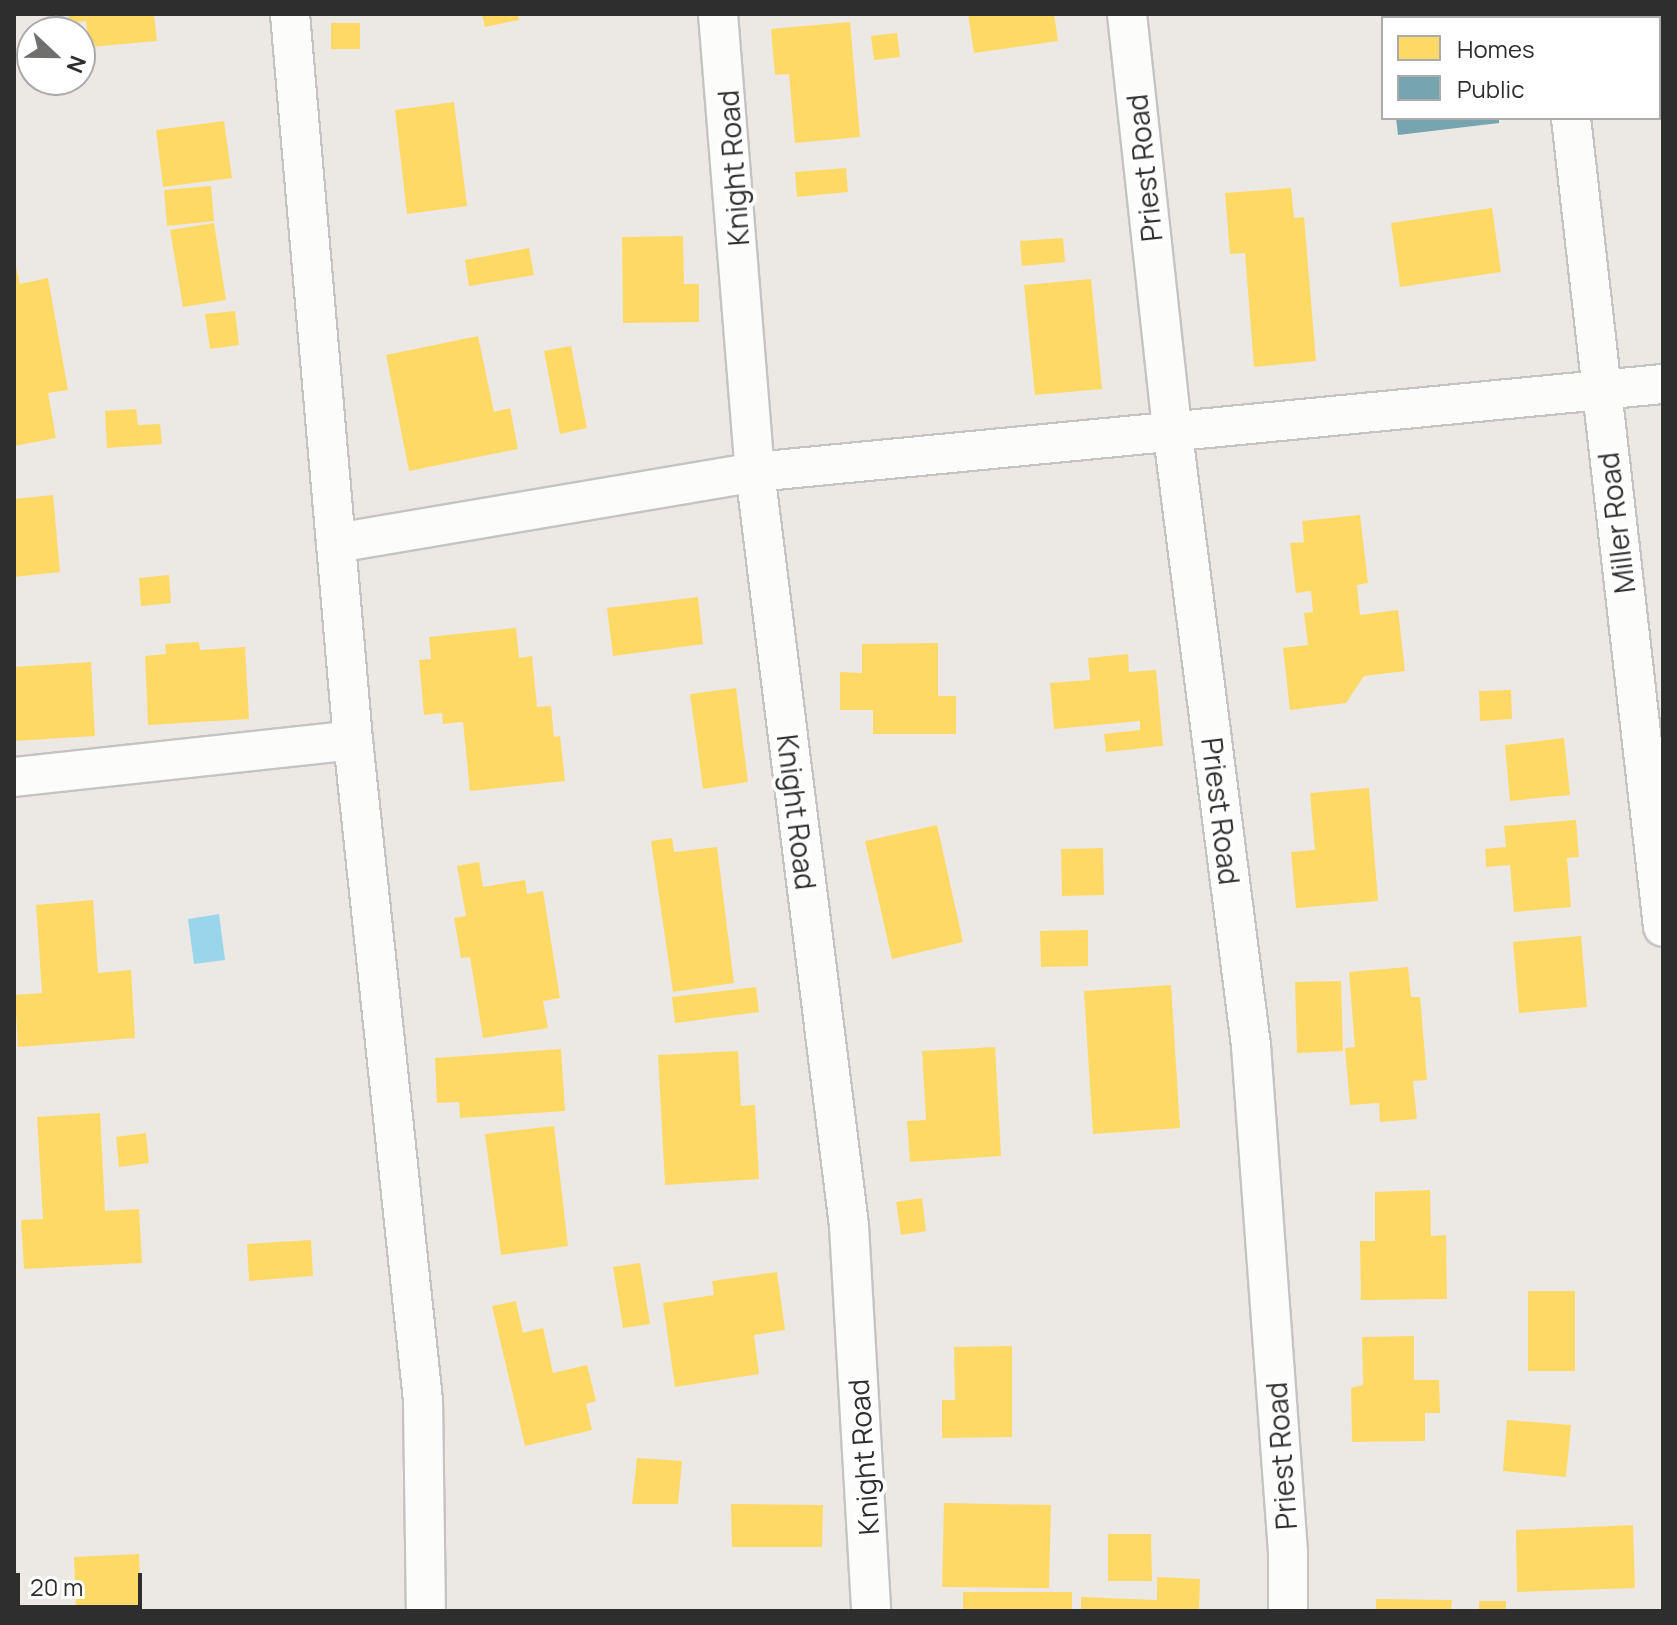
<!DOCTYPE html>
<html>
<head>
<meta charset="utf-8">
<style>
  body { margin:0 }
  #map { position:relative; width:1677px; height:1625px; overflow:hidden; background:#ece8e4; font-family:Manrope,sans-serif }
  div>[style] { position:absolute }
  .water>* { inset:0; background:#99d6ec }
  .homes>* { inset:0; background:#ffd966 }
  .public>* { inset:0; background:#76a5af }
  .roads { filter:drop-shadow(2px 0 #c5c4c5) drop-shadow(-2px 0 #c5c4c5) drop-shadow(0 2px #c5c4c5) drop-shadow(0 -2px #c5c4c5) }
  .street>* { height:38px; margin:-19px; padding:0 19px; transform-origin:19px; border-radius:19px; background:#fcfcfb }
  span { translate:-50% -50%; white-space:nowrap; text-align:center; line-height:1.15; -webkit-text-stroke:8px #fff; paint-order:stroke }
  .street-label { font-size:28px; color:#2e2e2e }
  .frame { position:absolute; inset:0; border:16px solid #2e2e2e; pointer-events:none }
  .legend { position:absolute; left:1381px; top:16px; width:280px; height:104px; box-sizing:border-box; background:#fff; border:2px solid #ababab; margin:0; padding:10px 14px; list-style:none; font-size:24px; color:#2e2e2e }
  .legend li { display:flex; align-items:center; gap:16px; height:40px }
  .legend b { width:40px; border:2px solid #ababab }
  .north { position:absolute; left:16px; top:16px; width:80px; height:80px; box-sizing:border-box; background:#fff; border:2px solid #ababab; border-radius:50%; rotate:112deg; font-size:22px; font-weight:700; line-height:32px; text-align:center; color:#2e2e2e }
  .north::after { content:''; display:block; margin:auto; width:28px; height:36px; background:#706f6e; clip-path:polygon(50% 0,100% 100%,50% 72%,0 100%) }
  .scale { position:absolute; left:16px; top:1573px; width:126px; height:36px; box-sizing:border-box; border:4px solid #2e2e2e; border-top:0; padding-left:10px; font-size:24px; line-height:28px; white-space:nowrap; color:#2e2e2e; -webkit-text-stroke:6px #fff; paint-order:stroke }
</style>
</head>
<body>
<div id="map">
  <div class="water">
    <i style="clip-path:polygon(219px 914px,225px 960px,194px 964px,188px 919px)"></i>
  </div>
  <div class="homes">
    <i style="clip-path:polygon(68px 14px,154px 14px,157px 41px,89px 47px,86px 21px,69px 23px)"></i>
    <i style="clip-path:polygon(482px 14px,518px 14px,519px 20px,485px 27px)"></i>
    <i style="clip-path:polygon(968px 14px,1054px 14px,1058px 41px,974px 53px)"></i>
    <i style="clip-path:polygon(1617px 14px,1663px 14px,1663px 98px,1659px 98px,1659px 18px)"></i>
    <i style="clip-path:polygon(850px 22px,860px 137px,795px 143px,789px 74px,775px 75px,771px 29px)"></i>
    <i style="clip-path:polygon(331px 23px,360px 23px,360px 49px,331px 49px)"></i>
    <i style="clip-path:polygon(897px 33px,900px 57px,874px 60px,871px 36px)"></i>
    <i style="clip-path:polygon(454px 102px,467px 206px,407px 214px,395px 110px)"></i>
    <i style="clip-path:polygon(224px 121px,232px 178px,163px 187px,156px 130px)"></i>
    <i style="clip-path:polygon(846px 168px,848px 192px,797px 197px,795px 172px)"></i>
    <i style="clip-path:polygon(211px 186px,214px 221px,167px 226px,164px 190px)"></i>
    <i style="clip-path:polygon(1291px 188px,1294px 218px,1304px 217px,1316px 361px,1254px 367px,1245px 253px,1230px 254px,1225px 193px)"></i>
    <i style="clip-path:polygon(1492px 208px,1501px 272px,1400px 287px,1391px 223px)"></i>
    <i style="clip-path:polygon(214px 223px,226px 300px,183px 307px,170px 230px)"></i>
    <i style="clip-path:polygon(683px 236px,684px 284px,699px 284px,699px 322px,623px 323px,622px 237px)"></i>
    <i style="clip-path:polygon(1063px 238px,1065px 262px,1022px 266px,1020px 241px)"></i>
    <i style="clip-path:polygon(529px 248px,534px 275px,469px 286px,465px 260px)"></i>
    <i style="clip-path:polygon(14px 258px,20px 284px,48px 278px,68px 390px,48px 393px,56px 438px,14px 446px)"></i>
    <i style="clip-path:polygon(1091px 279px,1102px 389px,1035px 395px,1024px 285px)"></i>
    <i style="clip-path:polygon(235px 311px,239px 345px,210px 349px,205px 314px)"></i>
    <i style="clip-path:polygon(478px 336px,494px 412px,510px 408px,518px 449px,409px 471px,386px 355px)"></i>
    <i style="clip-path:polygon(571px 346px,587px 428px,560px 434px,544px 351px)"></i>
    <i style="clip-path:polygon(136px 409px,138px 425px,160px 424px,162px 444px,107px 448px,105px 411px)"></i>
    <i style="clip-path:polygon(53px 495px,60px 572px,14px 577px,14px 499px)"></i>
    <i style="clip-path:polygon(1360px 515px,1368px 583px,1357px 585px,1360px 615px,1398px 610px,1405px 671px,1364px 676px,1346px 703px,1290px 710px,1283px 648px,1308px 645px,1304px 613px,1313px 612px,1311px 591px,1296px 593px,1290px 543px,1304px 542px,1302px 521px)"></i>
    <i style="clip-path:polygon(169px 575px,171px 603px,141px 606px,139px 578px)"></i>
    <i style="clip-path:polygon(698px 597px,703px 644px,613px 656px,607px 608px)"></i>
    <i style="clip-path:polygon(516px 628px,519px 658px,532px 656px,537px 707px,551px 706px,554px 737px,560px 736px,565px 781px,470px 791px,463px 722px,443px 724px,442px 713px,424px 715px,419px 660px,431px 659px,429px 637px)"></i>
    <i style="clip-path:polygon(199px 642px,200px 650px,245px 647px,249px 719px,148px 725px,145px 656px,166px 654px,165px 644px)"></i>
    <i style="clip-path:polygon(938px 643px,938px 696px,956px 696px,956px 734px,873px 734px,873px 710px,840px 710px,840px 672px,862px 673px,862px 644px)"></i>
    <i style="clip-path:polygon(1128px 654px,1129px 672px,1156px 670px,1163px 746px,1106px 752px,1104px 734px,1140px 730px,1140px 721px,1054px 729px,1050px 683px,1090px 680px,1088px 658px)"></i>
    <i style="clip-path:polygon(91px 662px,95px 736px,14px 741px,14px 667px)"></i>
    <i style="clip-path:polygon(736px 688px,748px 782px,703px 789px,690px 694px)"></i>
    <i style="clip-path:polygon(1511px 690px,1512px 719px,1480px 721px,1479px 691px)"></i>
    <i style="clip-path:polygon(1564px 738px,1570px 795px,1510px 801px,1505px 745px)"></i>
    <i style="clip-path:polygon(1369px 788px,1378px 901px,1296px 908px,1291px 852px,1315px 850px,1310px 793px)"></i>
    <i style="clip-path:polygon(1576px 820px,1579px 857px,1567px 858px,1571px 907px,1514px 912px,1510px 865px,1486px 867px,1485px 849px,1506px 847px,1504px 826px)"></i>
    <i style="clip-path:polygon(937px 825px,963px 942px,892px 959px,865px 841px)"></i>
    <i style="clip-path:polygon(672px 838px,674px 852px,717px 847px,734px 983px,673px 992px,651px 841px)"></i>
    <i style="clip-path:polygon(1103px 848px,1104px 895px,1062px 896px,1061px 849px)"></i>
    <i style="clip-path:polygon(479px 862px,483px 887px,525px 880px,527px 894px,543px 891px,560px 998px,543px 1001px,548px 1028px,483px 1038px,470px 957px,461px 958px,454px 918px,466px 916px,457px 866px)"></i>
    <i style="clip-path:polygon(93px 900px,98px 973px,131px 970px,135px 1038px,18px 1047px,15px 995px,42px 993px,36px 905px)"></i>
    <i style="clip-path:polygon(1088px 930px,1088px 966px,1041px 967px,1040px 931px)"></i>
    <i style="clip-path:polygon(1581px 936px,1587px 1007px,1519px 1013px,1513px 942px)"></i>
    <i style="clip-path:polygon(1408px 967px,1411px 997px,1420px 997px,1427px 1080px,1413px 1081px,1417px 1119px,1380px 1122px,1379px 1103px,1350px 1105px,1345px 1048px,1355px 1047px,1349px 972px)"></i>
    <i style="clip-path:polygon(1341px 981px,1343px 1051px,1297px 1053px,1295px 982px)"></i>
    <i style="clip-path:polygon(1171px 985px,1180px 1128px,1093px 1134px,1084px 991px)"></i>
    <i style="clip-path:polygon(756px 987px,759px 1012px,675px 1023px,672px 997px)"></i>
    <i style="clip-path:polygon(995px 1047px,1001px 1156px,910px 1162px,907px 1121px,926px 1120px,922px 1051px)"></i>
    <i style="clip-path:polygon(561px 1049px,565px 1111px,460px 1118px,459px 1102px,437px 1103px,435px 1058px)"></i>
    <i style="clip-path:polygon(738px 1051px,741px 1106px,755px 1105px,759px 1179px,665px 1185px,658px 1055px)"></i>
    <i style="clip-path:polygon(100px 1113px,105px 1211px,139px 1209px,142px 1263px,24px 1269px,21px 1220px,43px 1219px,37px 1117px)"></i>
    <i style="clip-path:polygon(554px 1126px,568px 1246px,501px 1255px,485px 1134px)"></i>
    <i style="clip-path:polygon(146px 1133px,149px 1163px,119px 1167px,116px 1137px)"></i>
    <i style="clip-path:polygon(1430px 1190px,1431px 1236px,1446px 1235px,1447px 1299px,1361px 1300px,1360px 1241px,1375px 1241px,1375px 1192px)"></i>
    <i style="clip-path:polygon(922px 1198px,926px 1231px,901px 1235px,896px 1202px)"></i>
    <i style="clip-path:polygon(311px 1240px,313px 1276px,249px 1281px,247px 1244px)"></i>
    <i style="clip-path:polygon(640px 1263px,650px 1324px,623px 1328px,613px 1267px)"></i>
    <i style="clip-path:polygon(777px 1272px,785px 1330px,754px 1335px,759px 1374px,675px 1387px,663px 1303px,714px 1295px,712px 1281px)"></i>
    <i style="clip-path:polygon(1528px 1291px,1575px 1291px,1575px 1371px,1528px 1371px)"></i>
    <i style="clip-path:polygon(516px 1301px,523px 1333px,543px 1328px,553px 1373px,587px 1365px,596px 1401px,586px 1404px,592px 1430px,525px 1446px,492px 1306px)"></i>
    <i style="clip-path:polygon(1414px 1336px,1414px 1380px,1439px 1380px,1440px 1413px,1425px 1413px,1425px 1441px,1352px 1442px,1351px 1388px,1363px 1385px,1362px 1337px)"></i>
    <i style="clip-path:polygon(1012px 1346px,1012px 1437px,942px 1438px,942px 1400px,955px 1400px,954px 1347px)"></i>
    <i style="clip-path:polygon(1507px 1420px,1571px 1425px,1566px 1477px,1503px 1471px)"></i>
    <i style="clip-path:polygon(637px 1458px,682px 1461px,678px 1504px,632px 1504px)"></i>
    <i style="clip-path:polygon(944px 1503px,1051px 1505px,1049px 1588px,942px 1587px)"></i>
    <i style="clip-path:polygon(731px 1504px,823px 1505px,822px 1547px,732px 1547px)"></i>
    <i style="clip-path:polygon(1633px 1525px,1635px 1588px,1517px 1592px,1516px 1530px)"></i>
    <i style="clip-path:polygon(1108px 1534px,1151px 1534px,1152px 1581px,1108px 1581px)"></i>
    <i style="clip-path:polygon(139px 1554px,141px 1611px,76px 1611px,74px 1557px)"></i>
    <i style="clip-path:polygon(1157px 1577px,1200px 1579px,1199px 1611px,1081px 1611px,1081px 1597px,1157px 1600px)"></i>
    <i style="clip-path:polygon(963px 1592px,1072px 1592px,1072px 1611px,963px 1611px)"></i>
    <i style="clip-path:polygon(1376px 1599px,1452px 1600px,1451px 1611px,1376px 1611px)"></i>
    <i style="clip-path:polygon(1479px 1601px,1506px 1601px,1506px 1611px,1479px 1611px)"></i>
  </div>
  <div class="public">
    <i style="clip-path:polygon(1383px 14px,1487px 14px,1487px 18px,1384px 18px)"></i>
    <i style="clip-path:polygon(1396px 118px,1499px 118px,1499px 123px,1398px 135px)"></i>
  </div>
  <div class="roads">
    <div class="street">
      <i style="left:290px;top:14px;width:729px;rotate:85.04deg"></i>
      <i style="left:353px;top:740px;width:665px;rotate:83.95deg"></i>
      <i style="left:423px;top:1401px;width:210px;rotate:89.2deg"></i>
      <i style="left:718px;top:14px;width:459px;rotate:85.4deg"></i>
      <i style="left:755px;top:472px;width:760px;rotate:82.89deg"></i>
      <i style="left:849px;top:1226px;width:386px;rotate:86.7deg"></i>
      <i style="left:1127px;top:14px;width:424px;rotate:83.8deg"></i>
      <i style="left:1173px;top:435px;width:616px;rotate:82.72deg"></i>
      <i style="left:1251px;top:1046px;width:507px;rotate:85.82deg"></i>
      <i style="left:1288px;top:1552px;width:59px;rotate:90deg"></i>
      <i style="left:1559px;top:14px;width:4px;rotate:90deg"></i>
      <i style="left:1571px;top:118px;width:814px;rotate:83.51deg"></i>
      <i style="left:336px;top:543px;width:425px;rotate:-9.6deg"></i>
      <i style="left:755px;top:472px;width:912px;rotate:-5.54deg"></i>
      <i style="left:14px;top:777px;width:341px;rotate:-6.2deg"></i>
    </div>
  </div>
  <div class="street-label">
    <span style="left:733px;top:168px;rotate:-94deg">Knight Road</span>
    <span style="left:1144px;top:168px;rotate:-96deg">Priest Road</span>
    <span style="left:1616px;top:523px;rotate:-97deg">Miller Road</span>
    <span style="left:1221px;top:811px;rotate:83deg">Priest Road</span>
    <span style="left:797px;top:812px;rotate:83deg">Knight Road</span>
    <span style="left:1281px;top:1456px;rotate:-94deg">Priest Road</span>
    <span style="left:863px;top:1457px;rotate:-94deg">Knight Road</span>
  </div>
  <div class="frame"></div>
  <ul class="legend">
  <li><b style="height:22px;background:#ffd966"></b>Homes</li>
  <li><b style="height:22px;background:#76a5af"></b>Public</li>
  </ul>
  <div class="north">N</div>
  <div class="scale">20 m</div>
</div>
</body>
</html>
